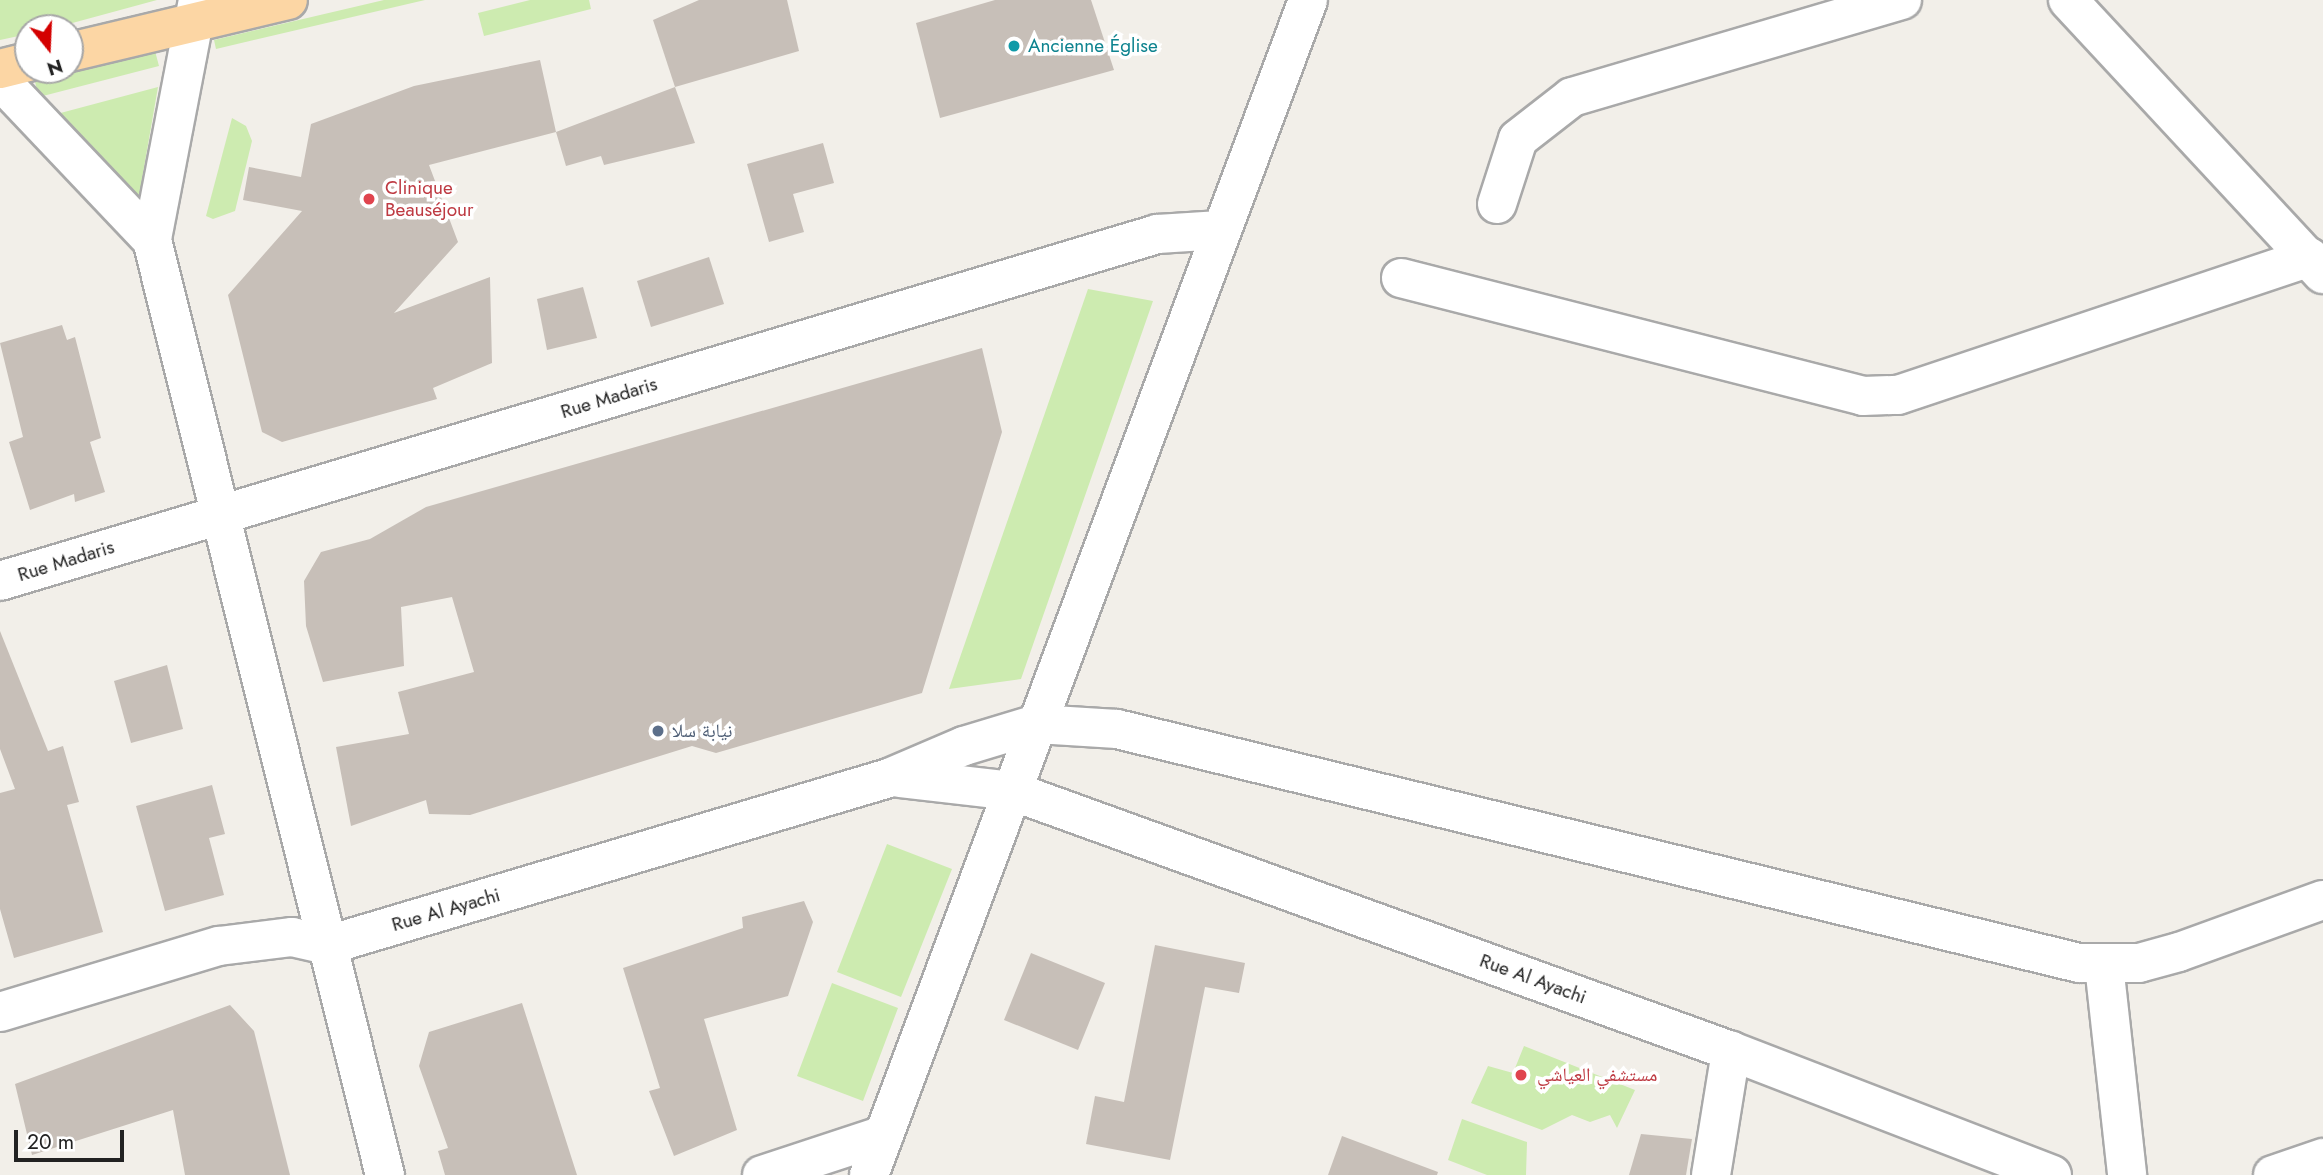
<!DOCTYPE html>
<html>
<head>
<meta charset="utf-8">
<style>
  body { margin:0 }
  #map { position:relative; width:2323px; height:1175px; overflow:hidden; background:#f2efe9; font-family:Jost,"Noto Naskh Arabic",sans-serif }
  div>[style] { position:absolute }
  .grass>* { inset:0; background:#cdebb0 }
  .building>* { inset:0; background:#c7bfb8 }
  .roads { filter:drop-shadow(2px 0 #a9a9a9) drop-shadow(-2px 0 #a9a9a9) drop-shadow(0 2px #a9a9a9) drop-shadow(0 -2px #a9a9a9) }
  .minor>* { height:38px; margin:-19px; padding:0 19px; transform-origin:19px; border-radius:19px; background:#fff }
  .major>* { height:38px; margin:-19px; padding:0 19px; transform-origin:19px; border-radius:19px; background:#fcd6a4 }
  .dots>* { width:19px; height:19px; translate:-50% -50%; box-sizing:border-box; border:4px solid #fff; border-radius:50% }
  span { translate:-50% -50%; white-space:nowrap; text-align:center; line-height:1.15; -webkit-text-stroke:7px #fff; paint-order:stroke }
  .culture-label { font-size:19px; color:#0d838f }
  .left { translate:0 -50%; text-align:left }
  .health-label { font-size:19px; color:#be3a42 }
  .street-label { font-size:19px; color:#222 }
  .service-label { font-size:19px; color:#4e5e75 }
  .north { position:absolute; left:14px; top:14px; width:70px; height:70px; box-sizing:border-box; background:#fff; border:2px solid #a7a7a7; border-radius:50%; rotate:162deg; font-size:19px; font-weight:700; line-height:28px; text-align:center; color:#222 }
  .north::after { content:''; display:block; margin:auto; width:24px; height:32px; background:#d40000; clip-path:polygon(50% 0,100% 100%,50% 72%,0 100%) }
  .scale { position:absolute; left:14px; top:1130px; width:110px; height:32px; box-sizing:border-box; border:4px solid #222; border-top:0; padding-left:9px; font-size:21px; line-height:24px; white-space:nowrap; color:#222; -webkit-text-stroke:5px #fff; paint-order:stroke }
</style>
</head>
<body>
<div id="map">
  <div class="grass">
    <i style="clip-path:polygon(0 0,157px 0,54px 28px,28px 28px,28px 34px,0 40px)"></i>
    <i style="clip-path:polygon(384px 0,425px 0,216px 49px,214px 40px)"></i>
    <i style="clip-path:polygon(530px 0,589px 0,591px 9px,484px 36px,478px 13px)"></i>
    <i style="clip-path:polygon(155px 51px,159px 66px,39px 97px,35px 82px)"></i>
    <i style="clip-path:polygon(158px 87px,138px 202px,53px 115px)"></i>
    <i style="clip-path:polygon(232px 118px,246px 126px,252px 141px,235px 211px,213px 219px,206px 216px)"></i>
    <i style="clip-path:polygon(1088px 289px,1153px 301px,1021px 679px,949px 689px)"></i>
    <i style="clip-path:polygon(887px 844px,952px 869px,901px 997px,837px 972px)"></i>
    <i style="clip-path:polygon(832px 983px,898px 1008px,863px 1101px,797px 1076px)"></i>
    <i style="clip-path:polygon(1524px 1046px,1635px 1090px,1617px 1128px,1610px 1115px,1590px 1122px,1572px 1115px,1542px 1130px,1471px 1103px,1488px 1066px,1513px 1073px)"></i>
    <i style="clip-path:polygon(1462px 1119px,1527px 1142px,1526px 1175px,1487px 1175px,1448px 1160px)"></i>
  </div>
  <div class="building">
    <i style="clip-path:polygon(699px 0,787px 0,799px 51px,675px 87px,653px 20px)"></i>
    <i style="clip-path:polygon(995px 0,1091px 0,1114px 70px,940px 118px,916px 23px)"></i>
    <i style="clip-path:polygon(540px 60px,556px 132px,429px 165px,458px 242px,394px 313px,490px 277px,492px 363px,433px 388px,437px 399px,282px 442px,262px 432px,228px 295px,302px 211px,243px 200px,249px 167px,301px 177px,311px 124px,414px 86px)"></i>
    <i style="clip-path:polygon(675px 87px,695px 143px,604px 165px,601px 156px,566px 166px,556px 132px)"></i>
    <i style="clip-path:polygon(823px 143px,834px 183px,793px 194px,804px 232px,769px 242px,747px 164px)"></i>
    <i style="clip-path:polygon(709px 257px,724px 304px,651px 327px,637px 281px)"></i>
    <i style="clip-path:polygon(583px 287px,597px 338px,547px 350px,537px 299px)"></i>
    <i style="clip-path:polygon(62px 325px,67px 340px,75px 337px,101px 438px,90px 442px,105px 492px,75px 502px,74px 494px,30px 510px,9px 442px,23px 437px,0 343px)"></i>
    <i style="clip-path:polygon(982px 348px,1002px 432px,922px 693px,716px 753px,692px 746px,470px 815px,429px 814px,426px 800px,351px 826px,336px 747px,409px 734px,398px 692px,474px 672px,452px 597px,401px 607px,404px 666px,323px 682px,306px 626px,304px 581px,321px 552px,370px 539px,426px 507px)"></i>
    <i style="clip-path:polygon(0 631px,48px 751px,63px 746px,79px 802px,67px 805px,103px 932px,14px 958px,0 909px,0 793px,15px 789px,0 749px)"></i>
    <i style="clip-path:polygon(167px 665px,183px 729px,131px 743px,114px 681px)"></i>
    <i style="clip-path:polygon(212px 785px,225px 834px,209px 838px,224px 895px,165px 911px,136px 806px)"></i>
    <i style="clip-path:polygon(804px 901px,813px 922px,788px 996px,704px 1019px,737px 1130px,674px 1156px,649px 1091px,660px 1088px,623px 968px,743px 928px,742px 917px)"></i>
    <i style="clip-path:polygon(1155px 945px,1245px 963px,1239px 993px,1205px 987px,1170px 1160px,1086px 1144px,1095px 1096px,1124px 1102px)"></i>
    <i style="clip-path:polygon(1031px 953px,1105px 983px,1078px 1050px,1004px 1020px)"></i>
    <i style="clip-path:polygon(522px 1003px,577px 1175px,445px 1175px,438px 1151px,448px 1148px,419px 1066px,429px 1032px)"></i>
    <i style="clip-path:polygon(230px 1005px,254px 1031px,290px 1175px,185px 1175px,173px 1110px,32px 1155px,15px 1084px)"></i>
    <i style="clip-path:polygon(1641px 1134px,1692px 1139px,1686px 1175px,1629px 1175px)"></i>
    <i style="clip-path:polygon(1342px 1136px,1438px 1172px,1437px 1175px,1328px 1175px)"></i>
  </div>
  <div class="roads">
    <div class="minor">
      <i style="left:198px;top:0;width:244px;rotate:100.9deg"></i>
      <i style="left:152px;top:240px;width:964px;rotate:76.01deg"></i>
      <i style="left:2068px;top:0;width:374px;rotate:47.1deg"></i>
      <i style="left:0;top:80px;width:221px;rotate:46.5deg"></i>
      <i style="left:1497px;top:204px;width:68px;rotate:-72.1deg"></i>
      <i style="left:1518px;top:139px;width:68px;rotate:-37.9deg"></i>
      <i style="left:1572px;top:97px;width:344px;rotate:-16.4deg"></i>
      <i style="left:1401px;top:278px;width:477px;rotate:14.3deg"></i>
      <i style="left:1863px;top:396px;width:35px;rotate:-2deg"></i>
      <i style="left:1898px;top:395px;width:434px;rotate:-18.5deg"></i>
      <i style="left:0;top:581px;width:1208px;rotate:-16.69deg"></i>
      <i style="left:1157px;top:234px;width:64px;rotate:-3.6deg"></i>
      <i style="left:900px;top:778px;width:113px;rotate:6.6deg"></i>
      <i style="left:1012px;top:791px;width:765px;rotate:19.88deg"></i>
      <i style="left:1731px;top:1051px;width:344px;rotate:21.1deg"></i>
      <i style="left:2104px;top:965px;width:211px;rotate:83.7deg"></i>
      <i style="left:0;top:1012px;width:229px;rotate:-16.8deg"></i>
      <i style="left:219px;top:946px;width:74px;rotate:-7deg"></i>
      <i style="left:292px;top:937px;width:37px;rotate:13deg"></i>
      <i style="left:328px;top:945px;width:585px;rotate:-16.58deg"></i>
      <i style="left:889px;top:778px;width:82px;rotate:-23.1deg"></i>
      <i style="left:964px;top:746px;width:76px;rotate:-16.8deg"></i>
      <i style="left:1037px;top:724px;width:80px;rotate:3.6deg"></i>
      <i style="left:1117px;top:729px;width:990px;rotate:13.67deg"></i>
      <i style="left:2079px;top:963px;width:60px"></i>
      <i style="left:2139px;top:963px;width:41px;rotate:-15.4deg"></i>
      <i style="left:2179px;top:952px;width:153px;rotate:-19.9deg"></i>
      <i style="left:762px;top:1175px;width:128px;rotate:-18.2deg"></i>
      <i style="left:869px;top:1175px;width:1254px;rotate:-69.51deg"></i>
      <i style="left:1711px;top:1175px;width:126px;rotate:-80.8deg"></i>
      <i style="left:2273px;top:1175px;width:53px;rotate:-18.8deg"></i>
    </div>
    <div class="major">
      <i style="left:70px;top:52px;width:224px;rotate:-13.4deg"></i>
      <i style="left:0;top:69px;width:29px;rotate:-14deg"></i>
    </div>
  </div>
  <div class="dots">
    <i style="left:1014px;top:46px;background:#0f9aa8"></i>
    <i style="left:369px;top:199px;background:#e0444e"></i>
    <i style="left:658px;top:731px;background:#5c6f8a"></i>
    <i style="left:1521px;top:1075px;background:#e0444e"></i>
  </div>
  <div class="culture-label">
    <span class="left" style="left:1028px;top:46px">Ancienne Église</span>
  </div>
  <div class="health-label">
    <span class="left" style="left:385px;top:199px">Clinique<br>Beauséjour</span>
    <span class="left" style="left:1537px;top:1075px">مستشفي العياشي</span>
  </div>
  <div class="street-label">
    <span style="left:609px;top:398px;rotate:-17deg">Rue Madaris</span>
    <span style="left:66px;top:561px;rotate:-17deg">Rue Madaris</span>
    <span style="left:446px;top:910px;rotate:-16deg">Rue Al Ayachi</span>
    <span style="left:1533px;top:979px;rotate:20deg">Rue Al Ayachi</span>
  </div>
  <div class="service-label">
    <span class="left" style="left:672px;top:731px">نيابة سلا</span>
  </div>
  <div class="north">N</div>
  <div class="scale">20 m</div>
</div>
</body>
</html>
